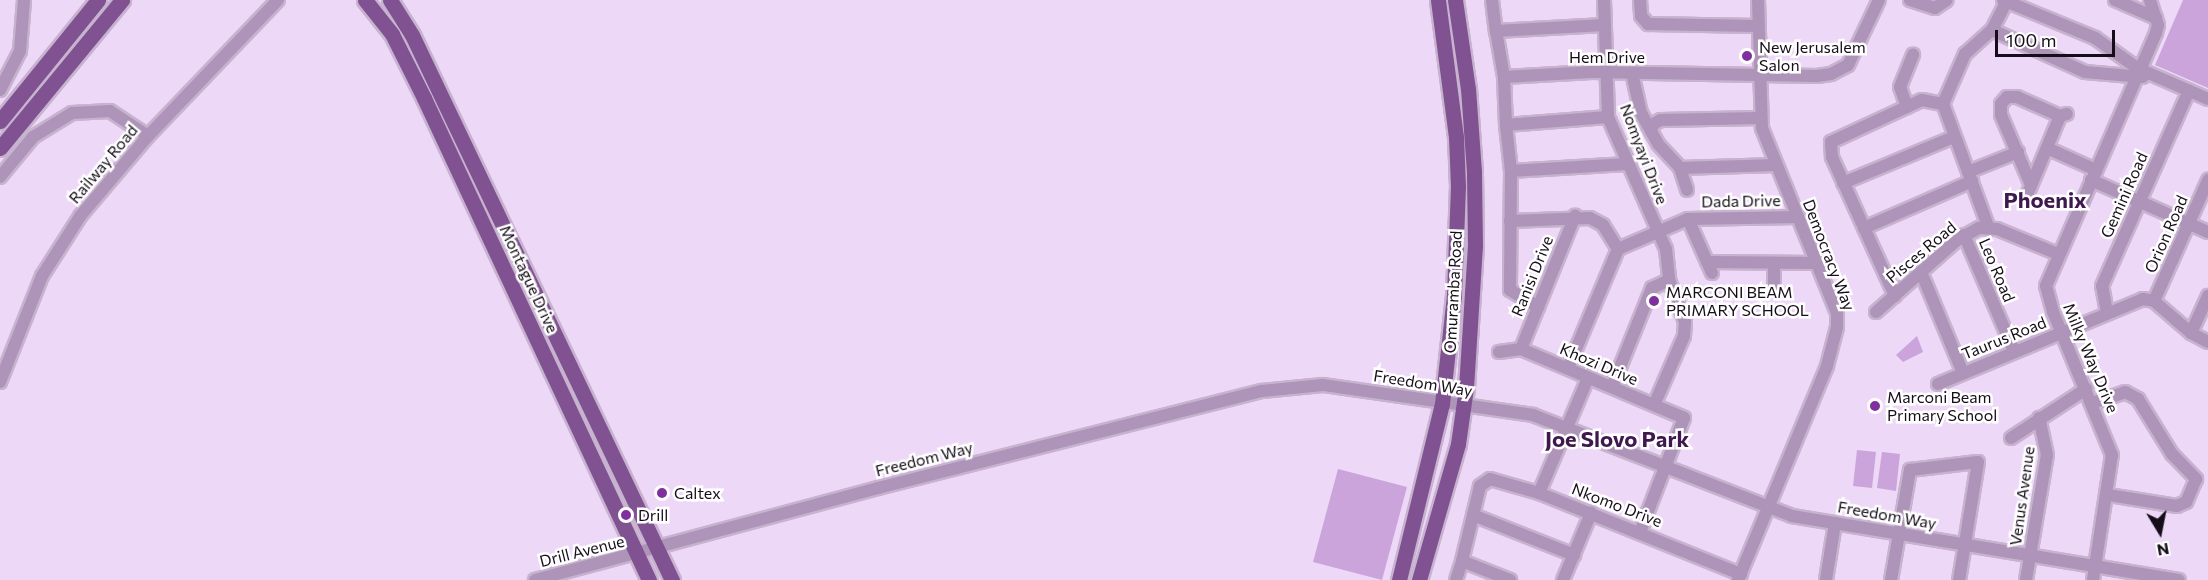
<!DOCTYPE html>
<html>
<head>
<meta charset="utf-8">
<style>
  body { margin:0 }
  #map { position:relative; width:2208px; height:580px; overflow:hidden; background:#eed8f7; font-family:Commissioner,sans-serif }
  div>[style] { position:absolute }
  .green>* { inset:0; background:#caa4da }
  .roads { filter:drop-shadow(2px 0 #c7b3cf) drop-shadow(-2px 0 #c7b3cf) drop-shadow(0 2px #c7b3cf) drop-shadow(0 -2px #c7b3cf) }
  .minor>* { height:12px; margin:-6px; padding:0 6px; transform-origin:6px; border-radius:6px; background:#ad94b8 }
  .major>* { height:15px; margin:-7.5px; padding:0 7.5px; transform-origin:7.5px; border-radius:7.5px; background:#805292 }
  .dots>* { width:16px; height:16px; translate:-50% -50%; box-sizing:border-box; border:3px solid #fff; border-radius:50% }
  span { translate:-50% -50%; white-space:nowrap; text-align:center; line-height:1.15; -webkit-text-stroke:5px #fff; paint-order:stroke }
  .poi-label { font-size:16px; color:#150d18 }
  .left { translate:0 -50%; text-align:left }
  .street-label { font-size:16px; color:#150d18 }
  .district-label { font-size:22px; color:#3f184d; font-weight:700 }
  .north { position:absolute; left:2130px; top:502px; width:60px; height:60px; -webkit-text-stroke:4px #fff; paint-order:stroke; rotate:170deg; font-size:16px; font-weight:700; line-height:24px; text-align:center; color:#150d18 }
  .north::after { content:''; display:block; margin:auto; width:21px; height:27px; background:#150d18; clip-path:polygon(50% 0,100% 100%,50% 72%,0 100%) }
  .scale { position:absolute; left:1995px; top:30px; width:120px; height:27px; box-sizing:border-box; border:3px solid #150d18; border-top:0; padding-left:8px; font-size:18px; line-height:21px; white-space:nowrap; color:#150d18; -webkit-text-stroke:4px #fff; paint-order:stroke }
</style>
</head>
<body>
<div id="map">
  <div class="green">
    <i style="clip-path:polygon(2183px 0,2208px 0,2208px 88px,2155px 65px)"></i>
    <i style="clip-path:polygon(1917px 336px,1923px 352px,1903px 362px,1896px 355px)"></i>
    <i style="clip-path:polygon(1857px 450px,1876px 452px,1872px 488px,1853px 486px)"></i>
    <i style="clip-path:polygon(1882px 452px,1900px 454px,1896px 491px,1877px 488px)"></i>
    <i style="clip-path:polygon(1338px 469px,1407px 487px,1382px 580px,1313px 562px)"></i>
  </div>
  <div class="roads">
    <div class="minor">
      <i style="left:1492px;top:0;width:31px;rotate:83deg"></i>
      <i style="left:1496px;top:31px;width:108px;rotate:-3.2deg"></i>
      <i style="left:1604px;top:0;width:117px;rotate:88deg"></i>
      <i style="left:1608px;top:117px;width:144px;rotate:66.3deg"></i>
      <i style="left:1666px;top:249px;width:31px;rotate:84deg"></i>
      <i style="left:1669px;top:280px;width:45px;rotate:69.1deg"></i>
      <i style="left:1685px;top:322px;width:14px;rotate:94deg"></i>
      <i style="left:1684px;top:336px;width:75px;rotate:113.5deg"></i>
      <i style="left:1640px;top:0;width:16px;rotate:86deg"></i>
      <i style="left:1641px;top:16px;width:11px;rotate:49deg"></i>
      <i style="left:1648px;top:24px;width:109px;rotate:1.1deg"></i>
      <i style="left:1910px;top:0;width:26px;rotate:18deg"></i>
      <i style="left:1935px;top:8px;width:14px;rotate:-34deg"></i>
      <i style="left:2003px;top:0;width:100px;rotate:22.4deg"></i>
      <i style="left:2095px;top:38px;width:52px;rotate:35.5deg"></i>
      <i style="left:2137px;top:68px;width:77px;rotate:23.6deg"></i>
      <i style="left:2115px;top:0;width:45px;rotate:23.7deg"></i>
      <i style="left:1992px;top:30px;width:102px;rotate:24.3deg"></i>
      <i style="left:2085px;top:72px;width:58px;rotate:4.9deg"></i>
      <i style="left:1496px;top:31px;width:47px;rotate:80.1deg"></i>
      <i style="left:1504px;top:77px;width:88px;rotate:-3.3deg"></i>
      <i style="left:1592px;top:72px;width:225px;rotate:1deg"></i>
      <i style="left:1817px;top:76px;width:14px;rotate:-8deg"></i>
      <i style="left:1831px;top:74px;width:19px;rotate:-28deg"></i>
      <i style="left:1848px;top:65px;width:72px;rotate:-64.5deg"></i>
      <i style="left:1632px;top:73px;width:41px;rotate:77.3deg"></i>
      <i style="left:1641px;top:113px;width:35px;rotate:61deg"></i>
      <i style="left:1658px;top:144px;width:33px;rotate:47deg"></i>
      <i style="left:1680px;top:168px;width:23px;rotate:72deg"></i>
      <i style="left:1504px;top:77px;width:48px;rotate:87.6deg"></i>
      <i style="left:1506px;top:125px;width:102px;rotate:-4.5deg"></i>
      <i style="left:0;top:90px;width:44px;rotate:-62.9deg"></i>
      <i style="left:20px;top:51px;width:51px;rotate:-85.5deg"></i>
      <i style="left:1907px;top:107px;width:21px;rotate:-109deg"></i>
      <i style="left:1900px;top:87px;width:35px;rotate:-68deg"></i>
      <i style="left:1506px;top:125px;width:46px;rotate:83.8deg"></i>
      <i style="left:1511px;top:171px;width:119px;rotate:90.5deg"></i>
      <i style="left:1510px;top:290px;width:33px;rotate:31deg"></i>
      <i style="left:1651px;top:131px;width:7px;rotate:-74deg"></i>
      <i style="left:1653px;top:124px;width:9px;rotate:-27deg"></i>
      <i style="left:1661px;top:120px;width:99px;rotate:-1.2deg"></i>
      <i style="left:2047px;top:148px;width:54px;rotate:24.2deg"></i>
      <i style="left:1680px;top:168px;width:96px;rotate:-1.8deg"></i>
      <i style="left:1511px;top:171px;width:116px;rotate:-3.5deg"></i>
      <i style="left:1968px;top:172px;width:54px;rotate:-21.8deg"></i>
      <i style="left:0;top:177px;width:52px;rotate:-50.5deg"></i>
      <i style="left:33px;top:137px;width:46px;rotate:-31.6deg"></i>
      <i style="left:72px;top:113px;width:38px;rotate:-3deg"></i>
      <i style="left:110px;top:111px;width:45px;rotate:33.3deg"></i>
      <i style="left:2091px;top:180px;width:128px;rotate:24deg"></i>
      <i style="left:1843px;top:183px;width:120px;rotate:-22.5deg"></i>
      <i style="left:2031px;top:185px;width:76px;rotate:-113.2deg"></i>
      <i style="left:2001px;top:115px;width:11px;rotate:-90deg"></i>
      <i style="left:2001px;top:104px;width:9px;rotate:-49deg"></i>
      <i style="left:2007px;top:97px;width:10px"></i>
      <i style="left:2017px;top:97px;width:47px;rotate:23.8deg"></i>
      <i style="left:2028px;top:193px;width:83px;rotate:-67.4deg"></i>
      <i style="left:2060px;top:116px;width:7px;rotate:-16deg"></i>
      <i style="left:1688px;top:219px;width:59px;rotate:66deg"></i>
      <i style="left:1510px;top:221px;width:80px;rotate:-2.1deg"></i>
      <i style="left:1590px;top:218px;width:15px;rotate:28deg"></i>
      <i style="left:1603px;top:225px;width:28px;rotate:58deg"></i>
      <i style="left:1988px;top:226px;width:130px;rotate:-110.2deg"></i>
      <i style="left:1943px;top:104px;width:55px;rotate:-66.3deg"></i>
      <i style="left:1965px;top:54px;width:36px;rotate:-42deg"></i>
      <i style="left:1992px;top:30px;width:34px;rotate:-63deg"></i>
      <i style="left:1864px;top:228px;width:118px;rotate:-23.5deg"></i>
      <i style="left:1964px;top:235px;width:126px;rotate:66.7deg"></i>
      <i style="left:1618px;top:249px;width:76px;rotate:-23.2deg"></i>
      <i style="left:1688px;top:219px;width:110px;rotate:-1deg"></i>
      <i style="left:1707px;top:262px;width:109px;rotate:0.5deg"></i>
      <i style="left:1921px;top:272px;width:109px;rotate:67.4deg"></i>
      <i style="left:1774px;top:288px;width:25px;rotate:-90deg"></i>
      <i style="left:1895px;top:296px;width:153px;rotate:-114.4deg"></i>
      <i style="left:1832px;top:157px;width:15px;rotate:-94deg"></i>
      <i style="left:1831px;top:142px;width:100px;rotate:-24.8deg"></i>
      <i style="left:1922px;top:100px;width:21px;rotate:11deg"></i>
      <i style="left:2154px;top:301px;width:133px;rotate:-65.9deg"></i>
      <i style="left:1876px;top:312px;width:108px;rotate:-41.6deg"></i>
      <i style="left:1957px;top:240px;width:25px;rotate:-29deg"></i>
      <i style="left:1979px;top:228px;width:18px;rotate:3deg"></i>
      <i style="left:1997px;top:229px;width:66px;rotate:22.3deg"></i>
      <i style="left:2107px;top:313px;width:27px;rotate:-100deg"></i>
      <i style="left:2102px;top:286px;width:214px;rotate:-66deg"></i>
      <i style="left:2191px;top:333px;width:41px;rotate:-65.3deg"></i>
      <i style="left:1521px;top:349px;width:144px;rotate:-67.9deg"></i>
      <i style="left:1499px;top:352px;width:22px;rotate:-8deg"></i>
      <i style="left:1521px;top:349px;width:177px;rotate:22.9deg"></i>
      <i style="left:1684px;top:418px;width:122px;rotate:111.1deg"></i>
      <i style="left:1568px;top:368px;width:129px;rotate:-67.2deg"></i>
      <i style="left:0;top:382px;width:114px;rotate:-68.4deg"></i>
      <i style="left:42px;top:276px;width:72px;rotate:-57.4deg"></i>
      <i style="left:81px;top:215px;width:104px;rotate:-49.7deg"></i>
      <i style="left:148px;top:136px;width:188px;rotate:-46.3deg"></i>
      <i style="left:1938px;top:384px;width:222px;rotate:-22.5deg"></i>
      <i style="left:2143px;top:299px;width:11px;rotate:10deg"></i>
      <i style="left:2154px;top:301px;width:49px;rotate:40.9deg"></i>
      <i style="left:2191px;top:333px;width:19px;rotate:28deg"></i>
      <i style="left:1612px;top:387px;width:107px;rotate:-68deg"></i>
      <i style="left:1652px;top:288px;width:19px;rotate:-25deg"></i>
      <i style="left:2092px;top:403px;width:35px;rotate:-18deg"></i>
      <i style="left:2125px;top:392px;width:15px;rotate:28deg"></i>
      <i style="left:2138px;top:399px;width:65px;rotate:58.3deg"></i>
      <i style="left:2172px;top:454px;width:35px;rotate:46deg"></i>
      <i style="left:2196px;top:479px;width:25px;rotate:113deg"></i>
      <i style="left:2186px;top:502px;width:10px;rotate:156deg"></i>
      <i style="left:2177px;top:506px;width:70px;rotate:-170.9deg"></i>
      <i style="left:2011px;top:438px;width:90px;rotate:-33.2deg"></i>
      <i style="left:1539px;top:493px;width:125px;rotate:-66.9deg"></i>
      <i style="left:1473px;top:515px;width:109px;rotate:21.6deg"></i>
      <i style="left:1462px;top:561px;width:77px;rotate:-76.5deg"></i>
      <i style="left:1480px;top:486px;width:12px;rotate:-35deg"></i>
      <i style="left:1490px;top:479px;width:51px;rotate:15.9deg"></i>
      <i style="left:1539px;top:493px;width:218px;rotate:21.9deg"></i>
      <i style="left:535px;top:580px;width:355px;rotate:-15deg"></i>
      <i style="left:878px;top:488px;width:396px;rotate:-14.2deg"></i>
      <i style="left:1262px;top:391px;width:61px;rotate:-5.6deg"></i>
      <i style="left:1323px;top:385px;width:212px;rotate:8.1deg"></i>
      <i style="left:1533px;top:415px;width:278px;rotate:21.3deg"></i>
      <i style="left:1792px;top:516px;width:392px;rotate:9.4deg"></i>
      <i style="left:1456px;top:580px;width:20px;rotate:-72deg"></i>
      <i style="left:1462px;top:561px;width:52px;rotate:21.6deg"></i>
      <i style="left:1563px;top:580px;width:73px;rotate:-67.3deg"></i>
      <i style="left:1738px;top:580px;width:232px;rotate:-67.4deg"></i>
      <i style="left:1827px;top:366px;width:40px;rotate:-75.6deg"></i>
      <i style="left:1837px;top:327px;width:14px;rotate:-90deg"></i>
      <i style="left:1837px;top:313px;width:200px;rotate:-112.1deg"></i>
      <i style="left:1762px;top:128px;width:128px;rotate:-91.8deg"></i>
      <i style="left:1826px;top:580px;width:58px;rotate:-81deg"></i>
      <i style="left:1891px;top:580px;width:112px;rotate:-80.2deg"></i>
      <i style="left:1910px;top:470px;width:68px;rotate:-6.7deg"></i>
      <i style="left:1978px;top:462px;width:120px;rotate:99.1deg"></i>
      <i style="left:2026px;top:580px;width:127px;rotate:-80.5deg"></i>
      <i style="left:2047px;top:455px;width:38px;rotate:-102deg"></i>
      <i style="left:2093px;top:580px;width:126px;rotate:-81.4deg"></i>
      <i style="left:2112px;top:455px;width:155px;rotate:-112.4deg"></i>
      <i style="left:2053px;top:312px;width:27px;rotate:-105deg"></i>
      <i style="left:2046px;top:286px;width:276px;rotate:-66.5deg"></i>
      <i style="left:2156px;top:33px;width:8px;rotate:-76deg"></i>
      <i style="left:2158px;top:25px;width:26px;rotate:-108deg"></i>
    </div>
    <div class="major">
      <i style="left:365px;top:0;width:43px;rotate:51.5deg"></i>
      <i style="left:392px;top:34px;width:72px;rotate:63.4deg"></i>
      <i style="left:424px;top:98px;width:532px;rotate:64.98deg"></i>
      <i style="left:390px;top:0;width:41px;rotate:57.8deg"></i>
      <i style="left:412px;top:35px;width:604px;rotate:64.5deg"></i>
      <i style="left:0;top:121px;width:156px;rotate:-51deg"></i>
      <i style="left:0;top:148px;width:192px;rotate:-50.5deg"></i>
      <i style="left:1399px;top:580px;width:181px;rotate:-76.3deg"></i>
      <i style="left:1442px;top:404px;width:110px;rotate:-83.7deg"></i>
      <i style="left:1454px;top:295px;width:109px;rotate:-87.9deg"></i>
      <i style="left:1458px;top:186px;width:49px;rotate:-92.3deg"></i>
      <i style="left:1456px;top:137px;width:138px;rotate:-97.5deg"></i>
      <i style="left:1419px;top:580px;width:141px;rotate:-74deg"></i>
      <i style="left:1458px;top:444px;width:57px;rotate:-81.9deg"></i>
      <i style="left:1466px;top:388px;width:142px;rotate:-86.4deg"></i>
      <i style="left:1475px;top:246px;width:74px;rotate:-90.8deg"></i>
      <i style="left:1474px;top:172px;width:83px;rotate:-94.1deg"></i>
      <i style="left:1468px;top:89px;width:90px;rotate:-98.3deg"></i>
    </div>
  </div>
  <div class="dots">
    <i style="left:1747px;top:56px;background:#812f9e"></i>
    <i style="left:1654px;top:301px;background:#812f9e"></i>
    <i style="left:1875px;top:406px;background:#812f9e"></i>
    <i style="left:662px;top:493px;background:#812f9e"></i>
    <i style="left:626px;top:515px;background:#812f9e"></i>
  </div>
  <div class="poi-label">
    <span class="left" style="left:1759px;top:56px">New Jerusalem<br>Salon</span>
    <span class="left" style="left:1666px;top:301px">MARCONI BEAM<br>PRIMARY SCHOOL</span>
    <span class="left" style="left:1887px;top:406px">Marconi Beam<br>Primary School</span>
    <span class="left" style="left:674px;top:493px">Caltex</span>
    <span class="left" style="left:638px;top:515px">Drill</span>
  </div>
  <div class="street-label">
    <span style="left:1607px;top:57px">Hem Drive</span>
    <span style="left:1644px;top:154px;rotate:69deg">Nomyayi Drive</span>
    <span style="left:103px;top:164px;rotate:-50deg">Railway Road</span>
    <span style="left:2124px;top:195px;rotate:-66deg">Gemini Road</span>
    <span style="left:1741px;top:201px;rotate:-1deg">Dada Drive</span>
    <span style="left:2166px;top:234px;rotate:-66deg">Orion Road</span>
    <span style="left:1921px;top:252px;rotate:-40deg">Pisces Road</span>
    <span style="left:1829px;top:255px;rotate:69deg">Democracy Way</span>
    <span style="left:1997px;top:270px;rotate:67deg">Leo Road</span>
    <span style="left:1532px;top:276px;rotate:-68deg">Ranisi Drive</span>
    <span style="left:529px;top:279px;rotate:65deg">Montague Drive</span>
    <span style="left:1453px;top:292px;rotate:-87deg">Omuramba Road</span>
    <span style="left:2004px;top:338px;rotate:-22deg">Taurus Road</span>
    <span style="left:2091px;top:358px;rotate:67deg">Milky Way Drive</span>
    <span style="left:1599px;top:364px;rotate:23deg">Khozi Drive</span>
    <span style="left:1423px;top:383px;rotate:9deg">Freedom Way</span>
    <span style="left:924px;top:459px;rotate:-14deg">Freedom Way</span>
    <span style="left:2022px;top:496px;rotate:-82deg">Venus Avenue</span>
    <span style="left:1617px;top:505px;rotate:21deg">Nkomo Drive</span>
    <span style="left:1887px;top:515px;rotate:10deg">Freedom Way</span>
    <span style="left:582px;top:551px;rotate:-14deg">Drill Avenue</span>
  </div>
  <div class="district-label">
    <span style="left:2045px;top:200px">Phoenix</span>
    <span style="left:1617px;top:439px">Joe Slovo Park</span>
  </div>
  <div class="north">N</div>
  <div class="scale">100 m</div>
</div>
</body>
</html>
